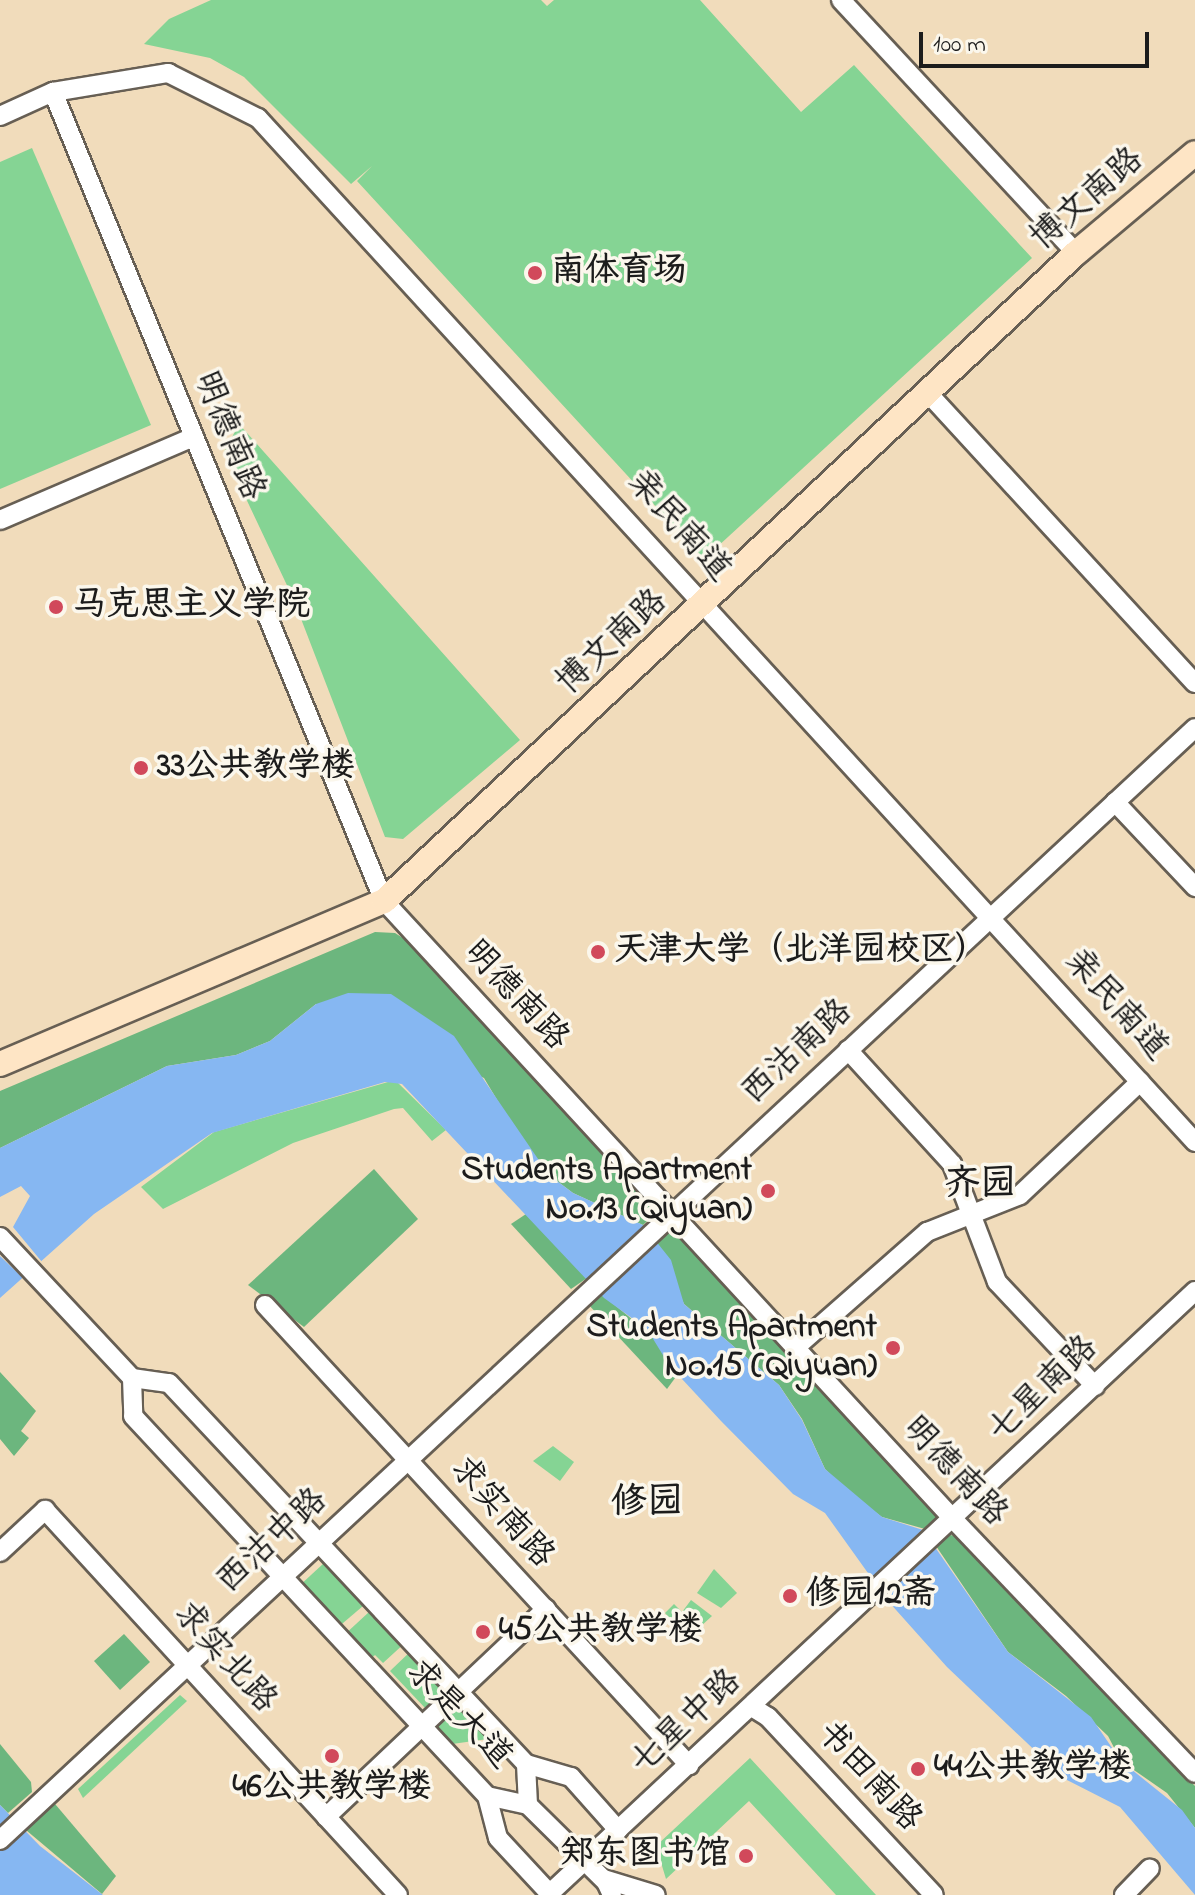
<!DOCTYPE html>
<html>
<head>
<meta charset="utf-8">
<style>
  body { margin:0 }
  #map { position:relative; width:1195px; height:1895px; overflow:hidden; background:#f1dcbb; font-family:"Indie Flower","LXGW WenKai TC",sans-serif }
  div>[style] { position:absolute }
  .green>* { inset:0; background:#85d494 }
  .forest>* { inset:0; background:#6cb67e }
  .water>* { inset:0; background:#86b7f2 }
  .pier>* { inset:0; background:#f1dcbb }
  .roads { filter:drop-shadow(2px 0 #675f54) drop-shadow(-2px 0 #675f54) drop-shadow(0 2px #675f54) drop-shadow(0 -2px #675f54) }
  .street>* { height:18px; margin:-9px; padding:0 9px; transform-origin:9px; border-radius:9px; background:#fff }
  .secondary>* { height:24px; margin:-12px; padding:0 12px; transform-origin:12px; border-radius:12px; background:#fee5c5 }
  .dots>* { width:22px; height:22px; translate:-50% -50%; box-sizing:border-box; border:4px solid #fbf7ec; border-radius:50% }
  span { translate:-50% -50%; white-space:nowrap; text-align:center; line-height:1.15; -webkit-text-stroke:7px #fbf7ec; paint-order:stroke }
  .street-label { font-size:34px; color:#1c1c1c }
  .poi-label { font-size:34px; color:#1c1c1c; font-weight:700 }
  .left { translate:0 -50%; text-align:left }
  .right { translate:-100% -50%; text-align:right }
  .neighbourhood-label { font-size:36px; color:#1c1c1c; font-weight:700 }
  .scale { position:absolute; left:919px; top:32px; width:230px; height:36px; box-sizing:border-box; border:4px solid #1c1c1c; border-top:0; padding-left:10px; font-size:24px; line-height:28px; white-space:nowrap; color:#1c1c1c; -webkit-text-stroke:6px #fbf7ec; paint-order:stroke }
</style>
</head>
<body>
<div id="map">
  <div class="green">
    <i style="clip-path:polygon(211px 0,541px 0,547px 6px,554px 0,700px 0,801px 112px,854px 65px,1032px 258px,704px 559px,357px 181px,372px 166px,351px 184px,244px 77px,210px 58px,144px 44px,169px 19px)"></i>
    <i style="clip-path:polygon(32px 148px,151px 425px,0 489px,0 162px)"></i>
    <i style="clip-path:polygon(239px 424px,520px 740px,403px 839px,385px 837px,293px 598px,224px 452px)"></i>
    <i style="clip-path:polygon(395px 1080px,446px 1130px,432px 1141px,403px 1108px,394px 1109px,293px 1143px,163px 1209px,141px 1187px,214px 1132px)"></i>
    <i style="clip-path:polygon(553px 1446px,574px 1462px,560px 1481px,533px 1461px)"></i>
    <i style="clip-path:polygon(324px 1563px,363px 1606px,336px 1629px,298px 1587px)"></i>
    <i style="clip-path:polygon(714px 1569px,737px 1593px,721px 1608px,697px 1593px)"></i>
    <i style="clip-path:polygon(691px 1600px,712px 1616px,688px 1638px,665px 1613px,674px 1604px,682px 1612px)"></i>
    <i style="clip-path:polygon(369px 1612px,379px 1623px,385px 1619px,406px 1642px,383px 1663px,375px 1655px,367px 1662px,343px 1636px)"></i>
    <i style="clip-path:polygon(413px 1649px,449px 1690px,427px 1710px,390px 1671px)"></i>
    <i style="clip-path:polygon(180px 1695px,187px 1701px,83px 1798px,78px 1789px)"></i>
    <i style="clip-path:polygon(461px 1699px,495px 1738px,445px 1745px,430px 1727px)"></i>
    <i style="clip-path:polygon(750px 1758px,876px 1895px,836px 1895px,749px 1801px,666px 1879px,656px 1846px)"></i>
  </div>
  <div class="forest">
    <i style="clip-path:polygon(375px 932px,395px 933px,406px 940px,658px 1211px,643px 1225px,573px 1193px,549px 1175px,521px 1140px,484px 1078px,316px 1004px,270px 1041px,236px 1055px,167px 1066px,0 1148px,0 1091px)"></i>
    <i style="clip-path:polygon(374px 1169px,418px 1219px,304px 1327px,248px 1285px)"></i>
    <i style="clip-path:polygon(526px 1214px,555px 1243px,587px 1278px,571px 1289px,511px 1224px)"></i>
    <i style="clip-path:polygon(670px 1221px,941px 1514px,925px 1529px,882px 1517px,849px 1493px,825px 1469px,802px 1419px,779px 1385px,684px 1304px,654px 1237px)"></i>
    <i style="clip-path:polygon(599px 1292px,656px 1339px,678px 1374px,667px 1389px,587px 1303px)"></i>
    <i style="clip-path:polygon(0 1372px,36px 1411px,21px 1431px,29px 1438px,14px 1456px,0 1439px)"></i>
    <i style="clip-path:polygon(949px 1535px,960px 1536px,1195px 1786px,1195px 1828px,1167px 1793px,1121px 1761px,1108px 1736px,1066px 1696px,1008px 1652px,936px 1546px)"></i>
    <i style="clip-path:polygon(124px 1634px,150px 1662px,120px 1690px,94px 1661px)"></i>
    <i style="clip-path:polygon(0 1744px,31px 1782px,32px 1792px,8px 1813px,0 1805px)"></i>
    <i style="clip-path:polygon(50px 1798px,116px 1876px,102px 1894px,20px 1825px)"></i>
  </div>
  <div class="water">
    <i style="clip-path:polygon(348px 993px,391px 994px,454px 1036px,549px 1175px,573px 1193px,643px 1225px,671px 1260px,684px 1304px,779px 1385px,802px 1420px,825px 1469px,882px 1517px,923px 1530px,1008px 1652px,1091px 1717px,1121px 1761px,1182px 1810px,1195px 1828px,1195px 1895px,1120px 1807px,1065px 1779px,947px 1667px,888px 1601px,825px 1513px,793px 1494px,721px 1421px,669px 1365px,647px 1329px,604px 1298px,402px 1084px,385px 1082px,212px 1133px,94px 1214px,0 1298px,0 1148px,167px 1066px,236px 1055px,270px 1041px,316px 1004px)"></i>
    <i style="clip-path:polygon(0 1805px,40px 1846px,103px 1895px,0 1895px)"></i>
  </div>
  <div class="pier">
    <i style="clip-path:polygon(21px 1186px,30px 1196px,13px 1227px,42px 1262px,57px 1252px,10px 1294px,23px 1278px,0 1256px,0 1197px)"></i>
  </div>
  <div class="roads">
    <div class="street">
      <i style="left:841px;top:0;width:345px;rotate:47.1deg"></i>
      <i style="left:53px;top:92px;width:874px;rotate:67.75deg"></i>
      <i style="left:384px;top:901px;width:841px;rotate:47.36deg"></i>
      <i style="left:954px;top:1520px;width:349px;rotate:46.4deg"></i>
      <i style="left:0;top:116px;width:58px;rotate:-24.4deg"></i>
      <i style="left:53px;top:92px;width:117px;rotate:-9.4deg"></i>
      <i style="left:168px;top:73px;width:101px;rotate:26.6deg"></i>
      <i style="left:258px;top:118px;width:1388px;rotate:47.54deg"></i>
      <i style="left:928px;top:393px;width:394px;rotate:47.4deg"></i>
      <i style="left:0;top:520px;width:211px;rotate:-23.2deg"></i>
      <i style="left:1115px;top:802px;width:117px;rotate:46.7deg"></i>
      <i style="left:848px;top:1050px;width:154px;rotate:47.6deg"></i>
      <i style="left:952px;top:1164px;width:126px;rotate:69.1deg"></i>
      <i style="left:997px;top:1282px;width:143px;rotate:46.7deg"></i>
      <i style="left:0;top:1237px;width:193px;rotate:46.9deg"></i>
      <i style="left:265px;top:1305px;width:626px;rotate:47.33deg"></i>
      <i style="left:795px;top:1348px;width:176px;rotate:-41.3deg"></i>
      <i style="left:927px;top:1232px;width:100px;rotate:-21.7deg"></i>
      <i style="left:1020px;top:1195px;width:165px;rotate:-43.3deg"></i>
      <i style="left:132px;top:1378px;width:37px;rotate:8deg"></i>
      <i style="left:169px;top:1383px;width:522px;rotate:46.86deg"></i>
      <i style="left:526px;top:1764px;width:41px;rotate:87.2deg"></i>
      <i style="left:132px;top:1378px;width:38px;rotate:88deg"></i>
      <i style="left:133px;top:1416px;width:519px;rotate:47.03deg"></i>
      <i style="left:487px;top:1796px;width:42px;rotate:12.4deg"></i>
      <i style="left:0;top:1552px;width:62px;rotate:-43deg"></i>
      <i style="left:45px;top:1510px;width:522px;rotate:47.48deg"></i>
      <i style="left:752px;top:1707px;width:19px;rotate:32deg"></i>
      <i style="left:768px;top:1717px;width:243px;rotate:47deg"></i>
      <i style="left:526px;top:1764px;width:47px;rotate:16.1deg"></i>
      <i style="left:571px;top:1777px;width:71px;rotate:48.4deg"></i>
      <i style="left:487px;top:1796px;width:43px;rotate:75.3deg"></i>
      <i style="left:498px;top:1838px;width:76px;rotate:47.1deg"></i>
      <i style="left:528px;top:1805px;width:110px;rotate:44.6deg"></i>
      <i style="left:606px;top:1882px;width:14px;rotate:65deg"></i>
      <i style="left:326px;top:1817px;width:303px;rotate:-43.4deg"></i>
      <i style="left:0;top:1840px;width:1632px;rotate:-42.94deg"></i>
      <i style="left:604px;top:1879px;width:54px;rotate:17.1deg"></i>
      <i style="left:548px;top:1895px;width:885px;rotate:-43.03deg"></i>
      <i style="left:1124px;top:1895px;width:37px;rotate:-46deg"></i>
    </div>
    <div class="secondary">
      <i style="left:0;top:1064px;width:417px;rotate:-23deg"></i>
      <i style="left:384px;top:901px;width:948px;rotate:-43.12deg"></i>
      <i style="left:1076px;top:253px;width:155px;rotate:-40deg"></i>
    </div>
  </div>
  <div class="dots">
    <i style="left:535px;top:273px;background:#d1495b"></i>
    <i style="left:56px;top:607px;background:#d1495b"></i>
    <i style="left:141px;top:768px;background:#d1495b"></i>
    <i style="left:598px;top:952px;background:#d1495b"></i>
    <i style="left:768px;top:1191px;background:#d1495b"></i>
    <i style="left:893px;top:1348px;background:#d1495b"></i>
    <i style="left:790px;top:1596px;background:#d1495b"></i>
    <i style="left:483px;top:1632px;background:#d1495b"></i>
    <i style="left:332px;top:1756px;background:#d1495b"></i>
    <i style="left:918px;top:1769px;background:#d1495b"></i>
    <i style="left:746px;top:1856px;background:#d1495b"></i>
  </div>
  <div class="street-label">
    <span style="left:1088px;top:200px;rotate:-41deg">博文南路</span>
    <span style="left:228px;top:436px;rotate:68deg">明德南路</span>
    <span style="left:678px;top:527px;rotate:48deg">亲民南道</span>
    <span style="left:613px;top:643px;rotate:-43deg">博文南路</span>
    <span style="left:515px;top:996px;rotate:47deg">明德南路</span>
    <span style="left:1115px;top:1006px;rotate:48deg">亲民南道</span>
    <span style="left:798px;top:1053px;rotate:-43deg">西沽南路</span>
    <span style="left:1044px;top:1390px;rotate:-44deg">七星南路</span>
    <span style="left:954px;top:1472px;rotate:47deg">明德南路</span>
    <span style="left:501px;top:1513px;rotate:48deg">求实南路</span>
    <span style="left:273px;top:1542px;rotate:-43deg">西沽中路</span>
    <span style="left:224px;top:1658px;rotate:48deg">求实北路</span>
    <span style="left:458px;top:1715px;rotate:46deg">求是大道</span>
    <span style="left:687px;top:1723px;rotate:-43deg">七星中路</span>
    <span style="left:868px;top:1777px;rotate:47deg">书田南路</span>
  </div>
  <div class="poi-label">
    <span class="left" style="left:551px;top:273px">南体育场</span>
    <span class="left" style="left:72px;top:607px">马克思主义学院</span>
    <span class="left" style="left:157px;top:768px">33公共教学楼</span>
    <span class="left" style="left:614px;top:952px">天津大学（北洋园校区）</span>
    <span class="right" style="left:752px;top:1191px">Students Apartment<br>No.13 (Qiyuan)</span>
    <span class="right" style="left:877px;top:1348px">Students Apartment<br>No.15 (Qiyuan)</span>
    <span class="left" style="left:806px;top:1596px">修园12斋</span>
    <span class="left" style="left:499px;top:1632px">45公共教学楼</span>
    <span class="left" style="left:934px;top:1769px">44公共教学楼</span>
    <span style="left:332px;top:1789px">46公共教学楼</span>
    <span class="right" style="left:730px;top:1856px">郑东图书馆</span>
  </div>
  <div class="neighbourhood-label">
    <span style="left:980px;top:1186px">齐园</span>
    <span style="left:647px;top:1504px">修园</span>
  </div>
  <div class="scale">100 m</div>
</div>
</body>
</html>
